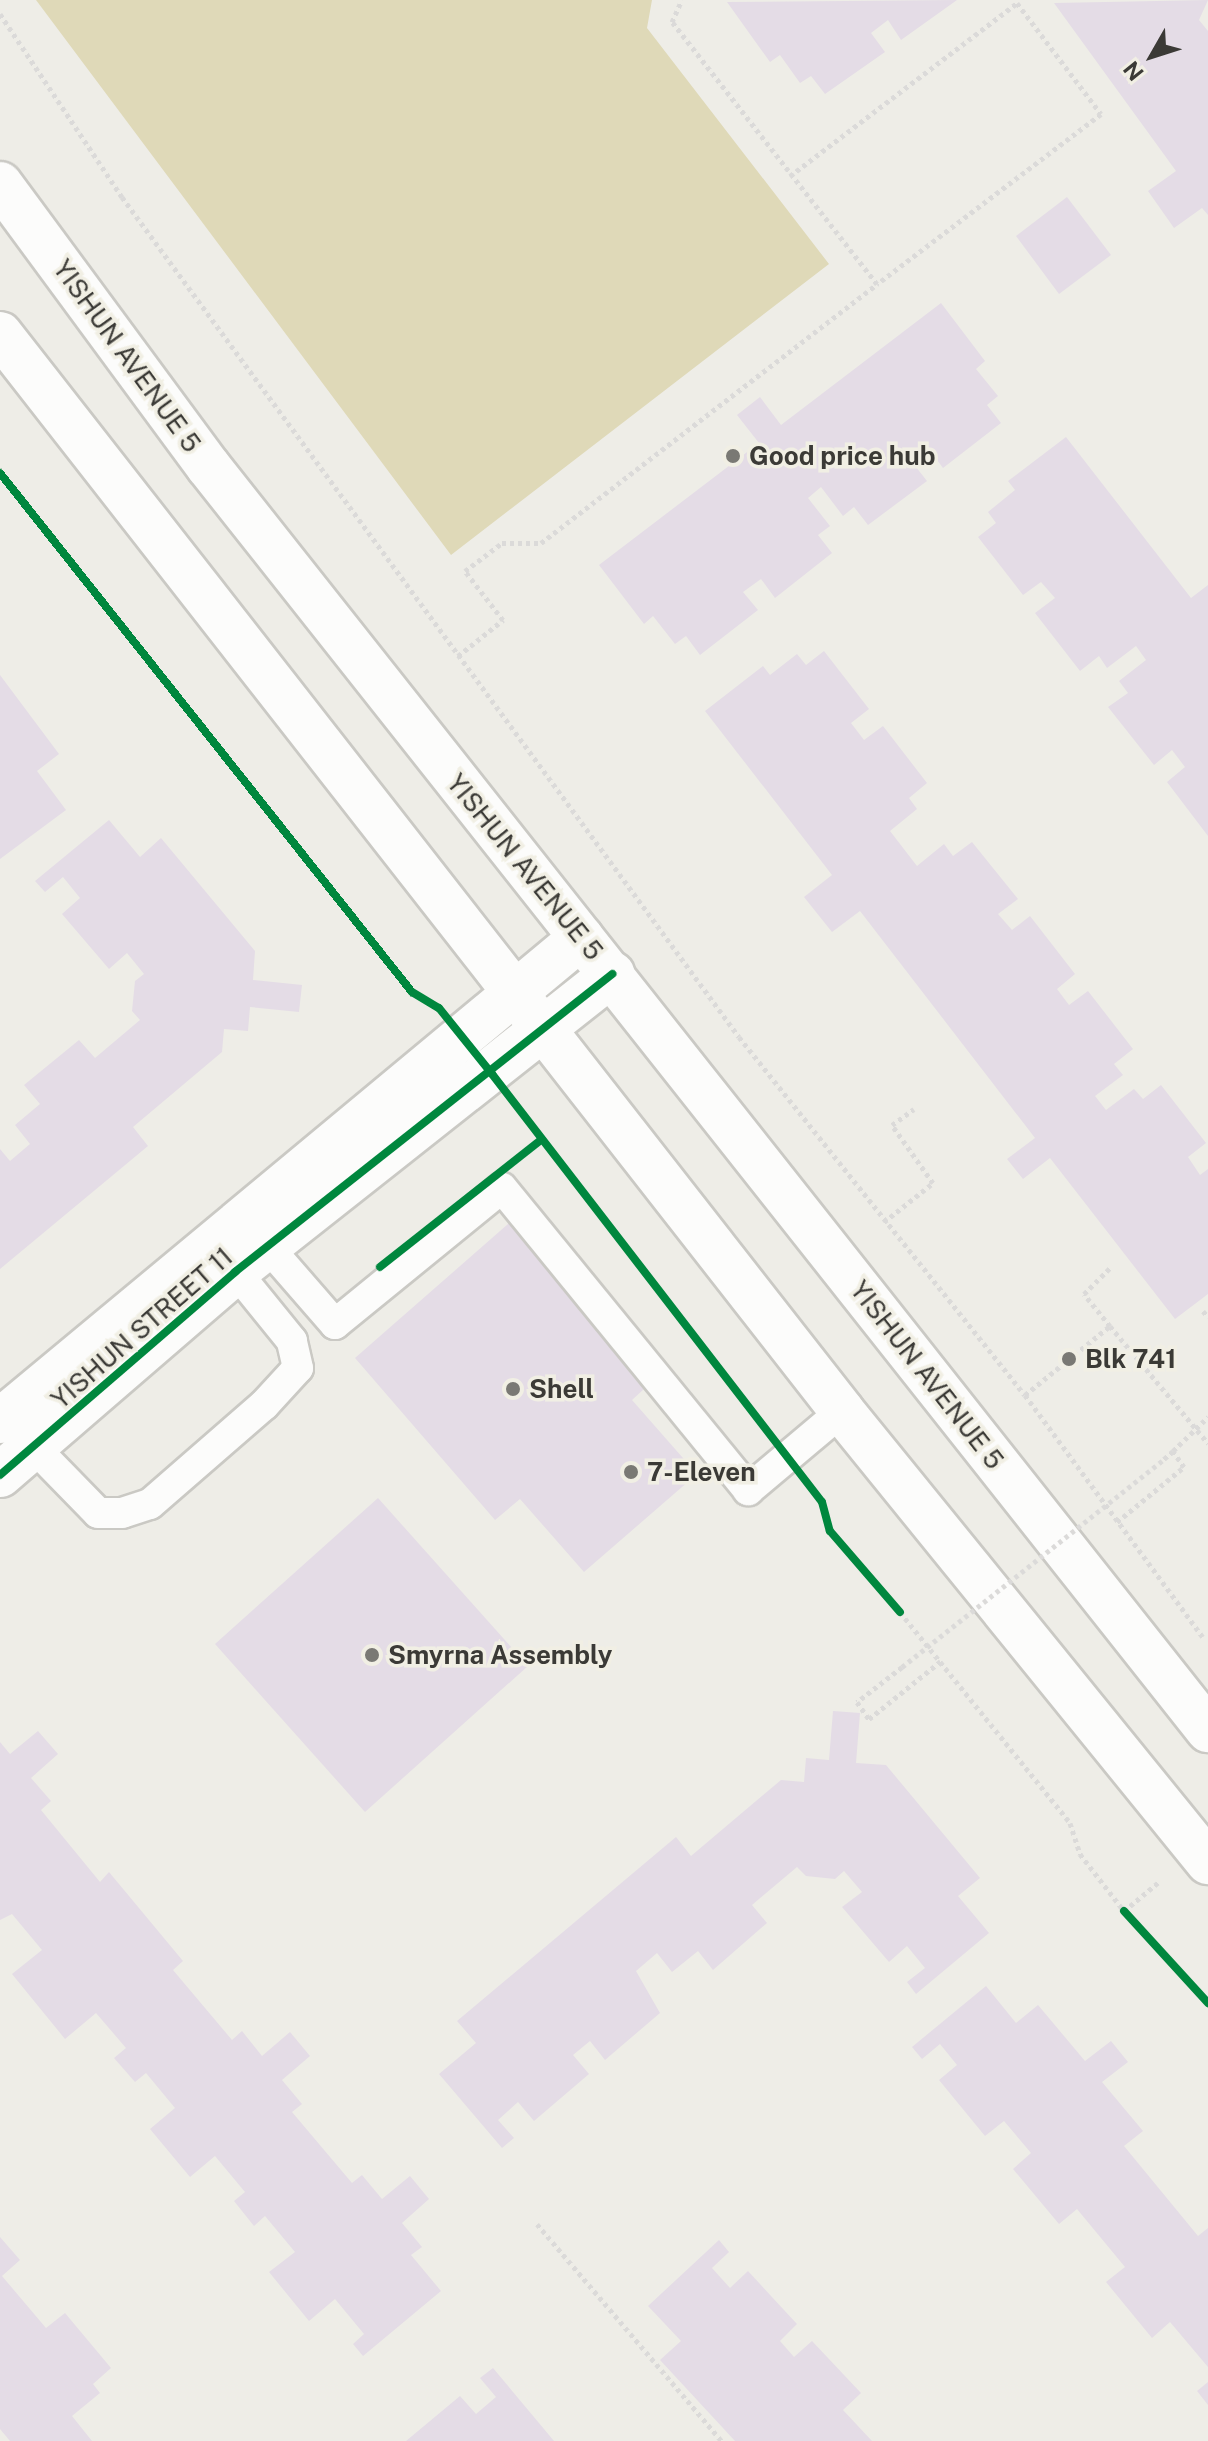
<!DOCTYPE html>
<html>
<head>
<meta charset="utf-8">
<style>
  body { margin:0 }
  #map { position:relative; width:1208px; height:2441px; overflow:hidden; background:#eeede7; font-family:"Public Sans",sans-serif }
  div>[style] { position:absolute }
  .green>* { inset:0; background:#dfd9b8 }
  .building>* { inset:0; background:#e4dce6 }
  .path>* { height:5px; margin-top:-2.5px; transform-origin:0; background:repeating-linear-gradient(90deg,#dbdad9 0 4px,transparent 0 8px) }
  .roads { filter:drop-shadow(2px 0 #cac9c4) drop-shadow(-2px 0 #cac9c4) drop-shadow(0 2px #cac9c4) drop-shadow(0 -2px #cac9c4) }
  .service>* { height:30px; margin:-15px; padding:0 15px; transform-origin:15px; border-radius:15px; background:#fcfcfb }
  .minor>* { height:44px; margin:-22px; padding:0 22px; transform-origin:22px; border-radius:22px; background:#fcfcfb }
  .secondary>* { height:44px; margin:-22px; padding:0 22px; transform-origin:22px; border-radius:22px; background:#fcfcfb }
  .path-bridge>* { height:5px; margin-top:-2.5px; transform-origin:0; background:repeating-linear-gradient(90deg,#dbdad9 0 4px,transparent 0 8px) }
  .cycleway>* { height:8px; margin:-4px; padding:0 4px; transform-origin:4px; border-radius:4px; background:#00873e }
  .dots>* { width:22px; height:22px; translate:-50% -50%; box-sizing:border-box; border:4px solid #f1efe4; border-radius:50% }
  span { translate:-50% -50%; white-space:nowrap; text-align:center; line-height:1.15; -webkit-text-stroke:7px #f1efe4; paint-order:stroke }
  .street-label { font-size:26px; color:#3b3a36 }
  .poi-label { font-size:26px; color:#3b3a36; font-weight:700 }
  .left { translate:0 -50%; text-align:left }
  .north { position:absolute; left:1112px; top:16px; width:80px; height:80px; -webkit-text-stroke:6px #f1efe4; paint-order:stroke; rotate:231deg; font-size:22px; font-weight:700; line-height:32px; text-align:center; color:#3b3a36 }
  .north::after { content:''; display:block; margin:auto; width:28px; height:36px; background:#3b3a36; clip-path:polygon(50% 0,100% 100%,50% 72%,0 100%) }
</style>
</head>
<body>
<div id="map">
  <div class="green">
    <i style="clip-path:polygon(36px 0,652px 0,647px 28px,829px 264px,451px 555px)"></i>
  </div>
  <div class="building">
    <i style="clip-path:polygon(957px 0,901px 40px,888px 20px,871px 33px,885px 52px,825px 94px,811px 76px,800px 83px,780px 55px,770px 62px,727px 2px)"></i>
    <i style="clip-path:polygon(1208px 0,1199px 20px,1208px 31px,1208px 215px,1202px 208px,1174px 228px,1148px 191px,1176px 171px,1054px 3px)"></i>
    <i style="clip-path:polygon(1067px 197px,1111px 255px,1059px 294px,1016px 236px)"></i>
    <i style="clip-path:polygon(941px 303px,985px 361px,976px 369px,998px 396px,987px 405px,1001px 423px,943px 468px,929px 449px,912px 462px,927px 481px,868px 525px,854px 507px,843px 516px,821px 487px,808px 498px,830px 526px,818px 535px,832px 553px,775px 598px,761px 579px,743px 592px,758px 610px,700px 655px,686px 636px,675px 644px,653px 616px,644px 624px,599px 565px,759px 443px,737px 415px,760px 397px,781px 425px)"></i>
    <i style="clip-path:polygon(1066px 437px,1191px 598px,1208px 585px,1208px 836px,1167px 782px,1185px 767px,1172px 750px,1154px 765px,1108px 707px,1128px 693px,1119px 681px,1146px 660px,1136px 646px,1107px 668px,1099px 656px,1080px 671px,1035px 613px,1055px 598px,1041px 582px,1023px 595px,978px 537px,996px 523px,988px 512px,1015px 490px,1008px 481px)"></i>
    <i style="clip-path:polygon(824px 651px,869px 709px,851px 723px,864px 740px,883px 726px,927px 783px,909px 798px,917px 809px,890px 831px,917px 866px,944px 844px,953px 856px,972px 842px,1018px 899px,998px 914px,1012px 930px,1030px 916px,1075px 974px,1057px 989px,1069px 1005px,1088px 991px,1133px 1049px,1114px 1064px,1123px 1075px,1095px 1096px,1106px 1110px,1134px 1089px,1143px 1099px,1161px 1085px,1206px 1143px,1188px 1157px,1200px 1175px,1208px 1169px,1208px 1294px,1175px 1319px,1050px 1158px,1023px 1179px,1007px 1159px,1035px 1138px,860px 911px,832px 932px,804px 897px,832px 875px,705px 711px,763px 666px,770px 675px,797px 654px,806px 665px)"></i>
    <i style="clip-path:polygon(0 675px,59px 754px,37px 771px,66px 810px,0 859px)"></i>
    <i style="clip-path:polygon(109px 820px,140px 857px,161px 838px,255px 951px,253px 980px,302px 985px,299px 1012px,250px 1007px,248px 1031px,224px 1029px,222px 1052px,133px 1127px,148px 1146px,0 1269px,0 1149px,10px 1161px,30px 1144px,15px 1125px,40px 1104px,24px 1085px,79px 1040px,95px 1058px,140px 1020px,132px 1011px,135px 981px,144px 974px,127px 953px,109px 969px,62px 914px,80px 898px,63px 877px,45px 892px,35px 881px)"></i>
    <i style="clip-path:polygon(516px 1217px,656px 1378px,632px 1400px,697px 1474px,584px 1572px,520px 1499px,495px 1520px,355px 1358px)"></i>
    <i style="clip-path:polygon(378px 1498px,528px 1666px,365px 1812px,215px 1644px)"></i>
    <i style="clip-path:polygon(833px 1711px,860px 1713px,856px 1763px,886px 1765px,980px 1878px,958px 1896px,989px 1933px,916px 1994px,907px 1982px,925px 1968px,907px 1946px,889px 1962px,842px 1907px,862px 1892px,844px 1871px,835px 1879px,806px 1876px,797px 1867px,752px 1905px,767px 1923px,713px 1970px,698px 1951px,672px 1972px,657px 1953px,636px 1971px,660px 2013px,605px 2060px,590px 2041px,573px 2055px,589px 2074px,534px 2121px,518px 2102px,498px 2120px,514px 2138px,502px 2148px,439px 2074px,476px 2043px,457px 2021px,676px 1837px,691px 1856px,781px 1780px,804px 1782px,806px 1758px,829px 1760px)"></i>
    <i style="clip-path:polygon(38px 1731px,58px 1754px,31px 1778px,51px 1801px,41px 1810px,100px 1882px,109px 1872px,183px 1961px,173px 1970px,232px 2040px,242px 2031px,262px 2056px,290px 2032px,310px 2056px,282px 2080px,302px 2104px,292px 2112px,352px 2183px,362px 2175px,382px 2199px,410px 2176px,429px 2199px,402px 2223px,422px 2247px,411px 2255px,441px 2291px,363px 2356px,353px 2344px,364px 2334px,335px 2299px,309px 2321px,269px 2272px,295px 2252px,265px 2216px,254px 2226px,234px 2201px,245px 2192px,215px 2156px,190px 2177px,150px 2129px,175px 2108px,146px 2073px,135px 2082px,114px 2058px,126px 2048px,96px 2013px,65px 2039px,12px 1974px,42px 1950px,12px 1914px,0 1920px,0 1742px,10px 1754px)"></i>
    <i style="clip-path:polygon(986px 1986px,1016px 2023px,1038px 2005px,1085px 2061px,1111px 2041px,1128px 2062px,1102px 2082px,1143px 2131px,1124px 2146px,1198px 2236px,1208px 2228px,1208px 2367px,1170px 2322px,1152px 2338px,1106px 2282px,1125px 2267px,1077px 2209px,1059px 2224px,1013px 2169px,1031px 2153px,1004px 2121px,985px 2136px,939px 2080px,957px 2065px,940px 2044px,922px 2059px,912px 2047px)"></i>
    <i style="clip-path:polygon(0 2237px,20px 2260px,2px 2276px,46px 2328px,65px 2313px,111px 2368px,93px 2384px,100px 2393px,72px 2416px,92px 2441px,10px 2441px,0 2429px)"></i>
    <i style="clip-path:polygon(719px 2240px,729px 2252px,712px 2268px,730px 2288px,748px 2271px,797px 2324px,780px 2341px,794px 2357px,812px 2341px,861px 2393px,843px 2410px,872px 2441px,735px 2441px,660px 2360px,681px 2341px,648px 2306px)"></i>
    <i style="clip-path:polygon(493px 2368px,554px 2441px,406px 2441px,460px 2396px,476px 2414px,496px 2397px,480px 2378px)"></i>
    <i style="clip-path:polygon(1208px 2382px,1208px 2405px,1197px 2391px)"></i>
  </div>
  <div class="path">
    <i style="left:0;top:14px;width:220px;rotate:56.3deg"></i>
    <i style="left:122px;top:197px;width:1042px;rotate:53.7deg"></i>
    <i style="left:739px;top:1037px;width:458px;rotate:51.4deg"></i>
    <i style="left:1025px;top:1395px;width:300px;rotate:53.7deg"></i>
    <i style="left:790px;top:176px;width:285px;rotate:-37.3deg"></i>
    <i style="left:1017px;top:3px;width:139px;rotate:52.9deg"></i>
    <i style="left:1101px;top:114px;width:281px;rotate:142.8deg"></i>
    <i style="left:458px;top:656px;width:58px;rotate:-38.7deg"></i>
    <i style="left:503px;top:620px;width:62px;rotate:-127.8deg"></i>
    <i style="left:465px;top:571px;width:46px;rotate:-37.1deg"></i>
    <i style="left:502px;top:543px;width:39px"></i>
    <i style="left:541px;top:543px;width:424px;rotate:-37.6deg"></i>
    <i style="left:877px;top:284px;width:333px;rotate:-128deg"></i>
    <i style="left:672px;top:22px;width:24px;rotate:-66deg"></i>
    <i style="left:884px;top:1222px;width:63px;rotate:-38.5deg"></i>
    <i style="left:933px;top:1183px;width:71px;rotate:-125.3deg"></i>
    <i style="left:892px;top:1125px;width:27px;rotate:-36deg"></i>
    <i style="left:1203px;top:1311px;width:8px;rotate:50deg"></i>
    <i style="left:1110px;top:1326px;width:153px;rotate:50.1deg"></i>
    <i style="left:1025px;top:1395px;width:109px;rotate:-39.1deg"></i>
    <i style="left:1110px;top:1326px;width:41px;rotate:-129.1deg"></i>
    <i style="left:1084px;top:1294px;width:37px;rotate:-45deg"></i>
    <i style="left:1173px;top:1451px;width:49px;rotate:-44.2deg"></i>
    <i style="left:1117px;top:1522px;width:87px;rotate:-39.4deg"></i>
    <i style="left:1184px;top:1467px;width:19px;rotate:-125deg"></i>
    <i style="left:1173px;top:1451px;width:13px;rotate:138deg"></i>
    <i style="left:900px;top:1612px;width:271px;rotate:51.1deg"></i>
    <i style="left:1070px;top:1823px;width:33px;rotate:72deg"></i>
    <i style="left:1080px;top:1854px;width:72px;rotate:52.3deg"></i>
    <i style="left:1124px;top:1911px;width:47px;rotate:-39.8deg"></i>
    <i style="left:902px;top:1667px;width:57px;rotate:142.1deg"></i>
    <i style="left:857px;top:1702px;width:21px;rotate:55deg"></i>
    <i style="left:869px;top:1719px;width:92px;rotate:-38.9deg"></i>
    <i style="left:537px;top:2224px;width:285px;rotate:49.6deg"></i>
  </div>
  <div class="roads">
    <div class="service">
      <i style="left:268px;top:1247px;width:102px;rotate:49deg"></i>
      <i style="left:335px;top:1324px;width:215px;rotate:-39.2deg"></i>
      <i style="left:502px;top:1188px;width:390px;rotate:50.8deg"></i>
      <i style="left:748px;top:1490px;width:123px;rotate:-40deg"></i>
      <i style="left:21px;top:1434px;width:110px;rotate:45.7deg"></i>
      <i style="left:98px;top:1513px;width:24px"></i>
      <i style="left:122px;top:1513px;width:29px;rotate:-18deg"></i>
      <i style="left:150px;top:1504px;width:151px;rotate:-41deg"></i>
      <i style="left:264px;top:1405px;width:50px;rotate:-47.4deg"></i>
      <i style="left:298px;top:1368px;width:28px;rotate:-103deg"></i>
      <i style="left:292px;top:1341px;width:108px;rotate:-129deg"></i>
    </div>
    <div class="minor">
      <i style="left:0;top:1421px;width:756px;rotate:-39.74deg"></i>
      <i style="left:0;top:1475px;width:311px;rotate:-40.8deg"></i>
      <i style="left:235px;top:1272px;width:481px;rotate:-38.3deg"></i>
    </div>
    <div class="secondary">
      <i style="left:0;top:184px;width:350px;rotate:53.6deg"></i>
      <i style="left:208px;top:466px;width:1612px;rotate:51.65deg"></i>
      <i style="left:0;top:334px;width:1367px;rotate:51.98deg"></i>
      <i style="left:842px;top:1411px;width:581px;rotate:50.94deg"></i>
    </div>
  </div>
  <div class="path-bridge">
    <i style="left:902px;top:1667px;width:333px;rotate:-38.4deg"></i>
  </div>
  <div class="cycleway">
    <i style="left:0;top:473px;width:663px;rotate:51.56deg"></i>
    <i style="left:412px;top:992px;width:31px;rotate:31deg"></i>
    <i style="left:439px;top:1008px;width:85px;rotate:51.2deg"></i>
    <i style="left:492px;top:1074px;width:540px;rotate:52.37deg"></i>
    <i style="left:822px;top:1502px;width:30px;rotate:75deg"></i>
    <i style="left:830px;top:1531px;width:107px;rotate:49.2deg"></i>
    <i style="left:380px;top:1267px;width:206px;rotate:-38.3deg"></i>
    <i style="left:0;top:1475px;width:311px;rotate:-40.8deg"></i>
    <i style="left:235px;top:1272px;width:481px;rotate:-38.3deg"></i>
    <i style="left:1124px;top:1911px;width:125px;rotate:47.6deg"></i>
  </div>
  <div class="dots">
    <i style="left:733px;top:456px;background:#7a7974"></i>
    <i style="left:1069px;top:1359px;background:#7a7974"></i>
    <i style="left:513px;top:1389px;background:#7a7974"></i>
    <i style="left:631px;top:1472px;background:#7a7974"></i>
    <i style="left:372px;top:1655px;background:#7a7974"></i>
  </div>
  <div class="street-label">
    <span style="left:127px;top:356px;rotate:54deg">YISHUN AVENUE 5</span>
    <span style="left:525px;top:867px;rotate:51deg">YISHUN AVENUE 5</span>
    <span style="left:142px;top:1328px;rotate:-41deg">YISHUN STREET 11</span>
    <span style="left:927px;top:1375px;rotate:52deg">YISHUN AVENUE 5</span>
  </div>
  <div class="poi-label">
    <span class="left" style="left:749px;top:456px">Good price hub</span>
    <span class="left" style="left:1085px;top:1359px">Blk 741</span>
    <span class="left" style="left:529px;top:1389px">Shell</span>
    <span class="left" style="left:647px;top:1472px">7-Eleven</span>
    <span class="left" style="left:388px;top:1655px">Smyrna Assembly</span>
  </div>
  <div class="north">N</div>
</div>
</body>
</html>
